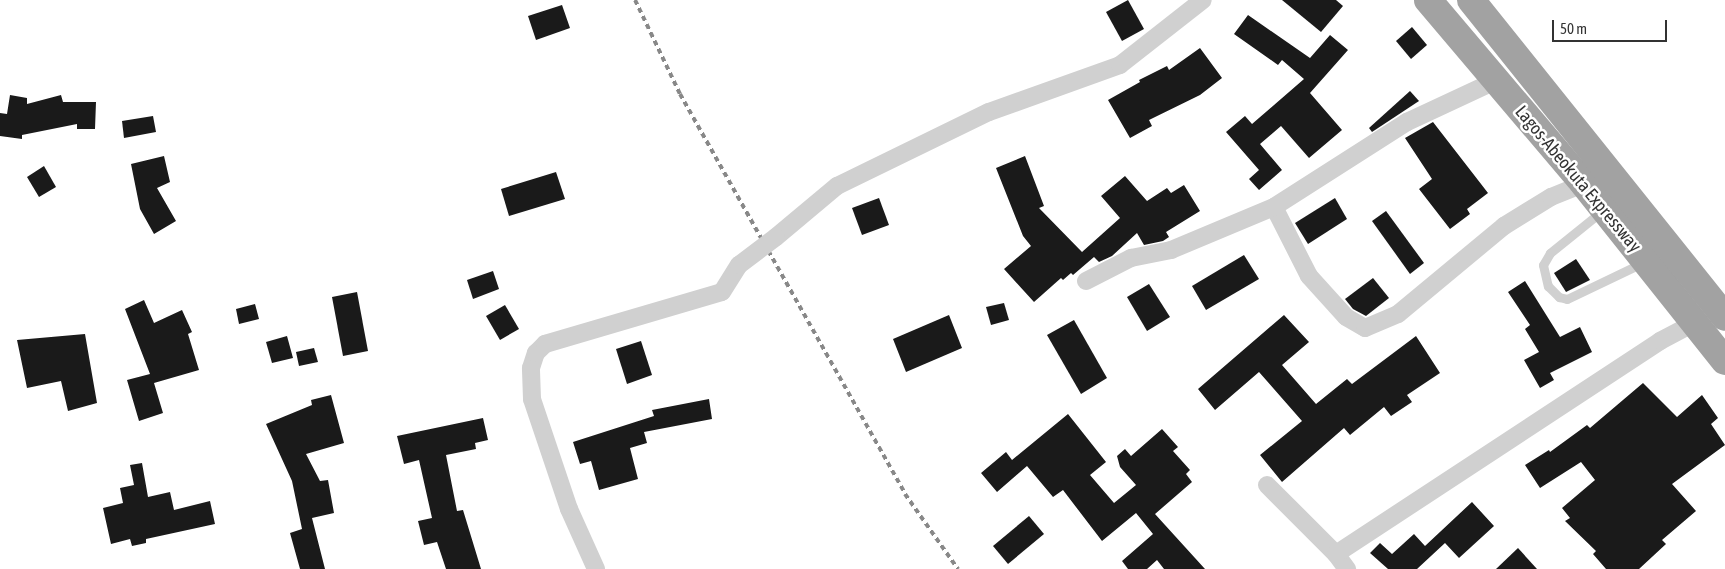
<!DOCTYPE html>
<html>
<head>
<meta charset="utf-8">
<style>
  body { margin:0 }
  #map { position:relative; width:1725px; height:569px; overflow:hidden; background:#fff; font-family:"Asap Condensed",sans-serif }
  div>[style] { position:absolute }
  .building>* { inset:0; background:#1a1a1a }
  .service>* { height:9px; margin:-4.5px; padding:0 4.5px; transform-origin:4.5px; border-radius:4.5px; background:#d0d0d0 }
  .minor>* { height:18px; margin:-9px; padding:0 9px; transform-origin:9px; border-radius:9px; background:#d0d0d0 }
  .trunk>* { height:28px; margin:-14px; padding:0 14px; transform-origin:14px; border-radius:14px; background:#a2a2a2 }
  .rail>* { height:4px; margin-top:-2px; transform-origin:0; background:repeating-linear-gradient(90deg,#888 0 5px,transparent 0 9px) }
  .minor-bridge>* { height:18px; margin:-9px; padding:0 9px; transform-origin:9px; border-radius:9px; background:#d0d0d0 }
  span { translate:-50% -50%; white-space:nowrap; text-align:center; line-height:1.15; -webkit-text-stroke:5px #fff; paint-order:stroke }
  .street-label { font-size:18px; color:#333 }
  .scale { position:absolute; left:1552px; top:20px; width:115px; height:22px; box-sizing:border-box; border:2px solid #333; border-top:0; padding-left:6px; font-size:15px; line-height:18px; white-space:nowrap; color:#333; -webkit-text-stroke:4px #fff; paint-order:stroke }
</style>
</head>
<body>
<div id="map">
  <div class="building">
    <i style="clip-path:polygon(1128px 0,1144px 29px,1122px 41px,1106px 12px)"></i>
    <i style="clip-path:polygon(1282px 0,1336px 0,1343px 6px,1321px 32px)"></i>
    <i style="clip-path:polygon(562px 5px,570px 28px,536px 40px,528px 16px)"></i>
    <i style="clip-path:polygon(1248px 15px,1310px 58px,1330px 35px,1348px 50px,1310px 93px,1342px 130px,1309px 158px,1281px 126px,1260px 144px,1282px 170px,1259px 190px,1249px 179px,1259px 170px,1226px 132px,1245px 116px,1252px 124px,1304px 79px,1282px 60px,1278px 65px,1234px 34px)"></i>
    <i style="clip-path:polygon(1412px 27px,1427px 45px,1411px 59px,1396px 41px)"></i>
    <i style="clip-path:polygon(1200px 48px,1222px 78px,1200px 95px,1149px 120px,1152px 126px,1130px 138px,1108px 100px,1140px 82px,1139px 80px,1167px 66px,1169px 70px)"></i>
    <i style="clip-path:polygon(1410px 91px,1419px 101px,1372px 132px,1369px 128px)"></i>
    <i style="clip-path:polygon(10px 95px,27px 98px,27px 104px,61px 95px,63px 102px,96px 102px,95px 129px,77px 129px,77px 124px,22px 135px,22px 139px,0 136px,0 113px,7px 114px)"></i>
    <i style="clip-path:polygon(153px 116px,156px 132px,124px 138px,122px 121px)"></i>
    <i style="clip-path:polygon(1433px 122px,1488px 193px,1467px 209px,1470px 214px,1450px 229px,1419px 189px,1432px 179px,1405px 138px)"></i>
    <i style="clip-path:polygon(164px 156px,170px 182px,157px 188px,176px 221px,154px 234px,140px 209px,131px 164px)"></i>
    <i style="clip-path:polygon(1025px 156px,1044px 206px,1039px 208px,1082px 252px,1120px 218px,1101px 196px,1125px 176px,1147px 201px,1167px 188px,1171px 193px,1184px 185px,1200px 211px,1166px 232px,1169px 237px,1163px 241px,1144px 245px,1137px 233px,1112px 256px,1099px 262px,1094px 257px,1073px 275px,1071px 273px,1063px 280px,1061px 278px,1034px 302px,1004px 269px,1031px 246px,1023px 236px,996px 168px)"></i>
    <i style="clip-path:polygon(44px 166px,56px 187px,39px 197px,27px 177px)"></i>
    <i style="clip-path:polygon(556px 172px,565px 199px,509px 216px,501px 189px)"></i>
    <i style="clip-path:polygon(879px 198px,889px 225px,862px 235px,852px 208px)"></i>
    <i style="clip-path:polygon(1335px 198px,1347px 219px,1308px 244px,1295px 223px)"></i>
    <i style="clip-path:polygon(1386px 211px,1424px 263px,1410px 274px,1372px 221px)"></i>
    <i style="clip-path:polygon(1244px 255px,1259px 279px,1206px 310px,1192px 286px)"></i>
    <i style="clip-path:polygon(1576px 259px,1590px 280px,1566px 292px,1554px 273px)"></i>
    <i style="clip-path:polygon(493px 271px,499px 289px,473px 299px,467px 280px)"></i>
    <i style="clip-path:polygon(1373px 278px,1389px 298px,1366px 316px,1353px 309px,1345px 299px)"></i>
    <i style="clip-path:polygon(1525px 281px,1560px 337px,1580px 327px,1592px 352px,1550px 373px,1554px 380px,1540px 388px,1524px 360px,1539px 352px,1525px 329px,1530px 325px,1508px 292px)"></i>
    <i style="clip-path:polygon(1149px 284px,1170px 317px,1147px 331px,1127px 297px)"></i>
    <i style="clip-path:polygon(357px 292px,368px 351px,343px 356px,332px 297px)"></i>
    <i style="clip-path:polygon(144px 300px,154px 323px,182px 310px,192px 332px,188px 334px,199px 370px,154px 383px,163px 413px,139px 421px,127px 380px,150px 374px,125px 309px)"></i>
    <i style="clip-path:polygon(1004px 303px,1009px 320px,991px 325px,986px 307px)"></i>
    <i style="clip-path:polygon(255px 304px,259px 319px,239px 324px,236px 309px)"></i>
    <i style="clip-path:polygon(505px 305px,519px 329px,500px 340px,486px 316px)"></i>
    <i style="clip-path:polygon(949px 315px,962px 348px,906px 372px,893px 339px)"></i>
    <i style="clip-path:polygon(1284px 315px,1309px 342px,1282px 365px,1316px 404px,1347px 379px,1352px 384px,1416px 336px,1440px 373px,1407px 395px,1412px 402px,1391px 416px,1384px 407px,1350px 435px,1344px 428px,1282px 482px,1260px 455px,1302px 421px,1259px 372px,1215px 410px,1198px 389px)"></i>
    <i style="clip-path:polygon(1074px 320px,1107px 378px,1081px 394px,1047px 335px)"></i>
    <i style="clip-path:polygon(85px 334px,97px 403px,68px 411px,61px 381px,27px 388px,17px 340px)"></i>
    <i style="clip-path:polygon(287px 336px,293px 358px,272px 363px,266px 342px)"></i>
    <i style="clip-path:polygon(641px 341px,652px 375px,627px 384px,616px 349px)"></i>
    <i style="clip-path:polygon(314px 348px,318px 362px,299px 366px,296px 352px)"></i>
    <i style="clip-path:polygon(1643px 383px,1677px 417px,1702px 395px,1718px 418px,1711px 424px,1725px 445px,1672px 484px,1696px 511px,1662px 540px,1666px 544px,1639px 569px,1606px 569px,1593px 554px,1596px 551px,1565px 521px,1570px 518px,1562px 508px,1595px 480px,1581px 462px,1540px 488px,1525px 465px,1549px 450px,1550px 452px,1587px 425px,1590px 428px)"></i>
    <i style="clip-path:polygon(331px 395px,344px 443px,306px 454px,320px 481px,328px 480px,334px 513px,312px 518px,325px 569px,300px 569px,290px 533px,302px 529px,292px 481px,266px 424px,312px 405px,311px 400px)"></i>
    <i style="clip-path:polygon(709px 399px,712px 419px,644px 432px,647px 443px,630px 448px,638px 479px,599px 490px,591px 461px,580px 464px,573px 442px,654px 416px,652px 410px)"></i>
    <i style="clip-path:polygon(1068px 414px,1106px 462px,1090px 475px,1114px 503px,1136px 485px,1120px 467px,1117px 456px,1125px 449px,1131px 456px,1162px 429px,1178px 447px,1173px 451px,1190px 470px,1186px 474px,1192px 482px,1155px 514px,1205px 569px,1164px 569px,1157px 560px,1147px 569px,1128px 569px,1122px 561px,1153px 534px,1136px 513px,1102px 541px,1063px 490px,1053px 497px,1027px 466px,997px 492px,981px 473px,1006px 452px,1012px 460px)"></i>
    <i style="clip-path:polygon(483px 418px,488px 440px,475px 443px,476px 449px,446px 455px,457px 511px,463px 510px,481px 569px,446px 569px,437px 542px,424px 545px,418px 521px,432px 518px,419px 460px,404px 464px,397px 436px)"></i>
    <i style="clip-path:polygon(142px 463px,148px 497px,170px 492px,174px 510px,210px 501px,215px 524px,146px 539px,146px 543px,132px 546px,130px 539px,111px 544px,103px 508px,123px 503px,120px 488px,134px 485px,130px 465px)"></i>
    <i style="clip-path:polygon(1472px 502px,1494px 526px,1459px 558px,1445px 543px,1417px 569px,1388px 569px,1370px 553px,1380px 543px,1392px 554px,1414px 534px,1425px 546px)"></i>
    <i style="clip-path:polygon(1029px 516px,1044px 534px,1008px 564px,993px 546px)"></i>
    <i style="clip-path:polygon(1518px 548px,1537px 569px,1496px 569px)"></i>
  </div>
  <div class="service">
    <i style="left:1602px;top:211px;width:67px;rotate:141.1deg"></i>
    <i style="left:1550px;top:253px;width:14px;rotate:120deg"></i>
    <i style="left:1543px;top:265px;width:22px;rotate:77deg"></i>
    <i style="left:1548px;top:286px;width:16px;rotate:45deg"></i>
    <i style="left:1559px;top:297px;width:8px;rotate:14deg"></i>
    <i style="left:1567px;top:299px;width:83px;rotate:-25.6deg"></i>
  </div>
  <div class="minor">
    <i style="left:1274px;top:207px;width:77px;rotate:63.1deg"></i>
    <i style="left:1309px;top:276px;width:55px;rotate:47.9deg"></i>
    <i style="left:1346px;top:317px;width:22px;rotate:30deg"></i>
    <i style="left:1365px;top:328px;width:36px;rotate:-23deg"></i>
    <i style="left:1398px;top:314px;width:138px;rotate:-39.7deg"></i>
    <i style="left:1504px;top:226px;width:55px;rotate:-31.7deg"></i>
    <i style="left:1551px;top:197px;width:35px;rotate:-22deg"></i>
    <i style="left:776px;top:237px;width:80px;rotate:-39.9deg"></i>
    <i style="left:837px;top:186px;width:169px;rotate:-26deg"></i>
    <i style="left:989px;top:112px;width:139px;rotate:-19.7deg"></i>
    <i style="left:1120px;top:65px;width:105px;rotate:-38.1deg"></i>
    <i style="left:1086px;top:281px;width:51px;rotate:-27.1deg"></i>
    <i style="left:1131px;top:258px;width:41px;rotate:-11.3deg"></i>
    <i style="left:1171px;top:250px;width:112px;rotate:-22.7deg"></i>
    <i style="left:1274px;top:207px;width:158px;rotate:-32.6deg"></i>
    <i style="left:1407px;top:122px;width:97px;rotate:-25deg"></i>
    <i style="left:1267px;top:485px;width:98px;rotate:45deg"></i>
    <i style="left:1336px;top:554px;width:19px;rotate:54deg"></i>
    <i style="left:1336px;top:554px;width:388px;rotate:-33.3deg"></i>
    <i style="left:1660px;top:341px;width:41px;rotate:-27.8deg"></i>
    <i style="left:596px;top:569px;width:66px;rotate:-114.2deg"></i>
    <i style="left:569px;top:509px;width:116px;rotate:-108.6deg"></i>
    <i style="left:532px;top:399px;width:31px;rotate:-92deg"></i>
    <i style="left:531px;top:368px;width:16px;rotate:-72deg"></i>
    <i style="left:536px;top:353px;width:13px;rotate:-45deg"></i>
    <i style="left:545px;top:344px;width:184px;rotate:-16.4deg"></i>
    <i style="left:722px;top:292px;width:32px;rotate:-58deg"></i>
  </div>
  <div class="trunk">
    <i style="left:1428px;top:0;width:241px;rotate:49.7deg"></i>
    <i style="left:1584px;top:184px;width:226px;rotate:51.5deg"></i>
    <i style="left:1471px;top:0;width:406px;rotate:51.3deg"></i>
  </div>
  <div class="rail">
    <i style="left:635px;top:0;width:104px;rotate:64.4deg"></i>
    <i style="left:680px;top:94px;width:459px;rotate:60.6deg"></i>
    <i style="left:905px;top:494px;width:92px;rotate:54.8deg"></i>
  </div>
  <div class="minor-bridge">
    <i style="left:739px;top:265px;width:46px;rotate:-37.1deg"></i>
  </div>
  <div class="street-label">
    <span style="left:1578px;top:179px;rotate:50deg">Lagos-Abeokuta Expressway</span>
  </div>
  <div class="scale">50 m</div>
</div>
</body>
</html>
